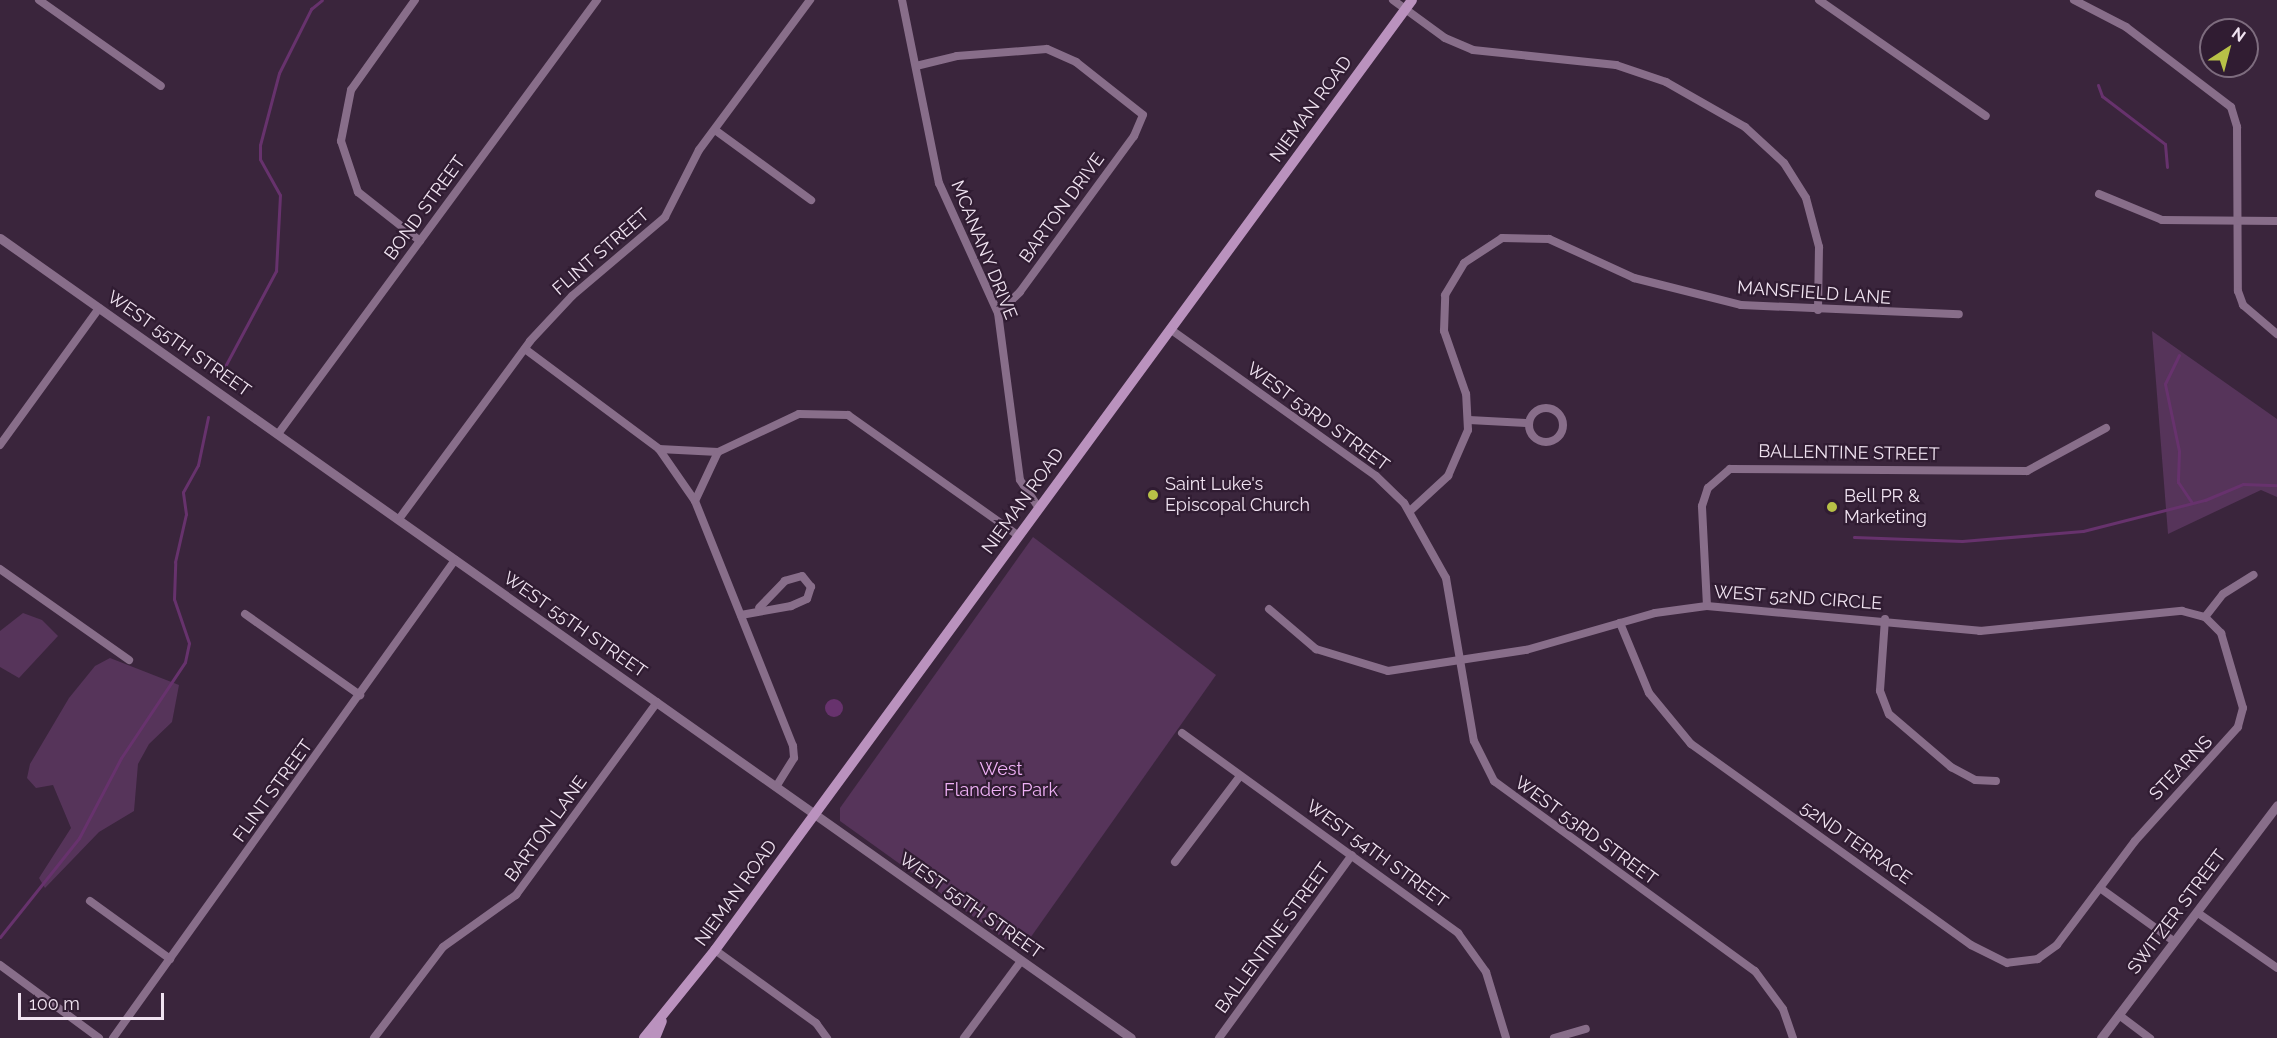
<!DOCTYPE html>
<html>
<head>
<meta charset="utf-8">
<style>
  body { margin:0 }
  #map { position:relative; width:2277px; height:1038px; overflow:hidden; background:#3a253c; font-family:Raleway,sans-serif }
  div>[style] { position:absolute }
  .green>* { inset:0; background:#56345a }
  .water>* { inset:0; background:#67326d }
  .round { border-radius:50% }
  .stream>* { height:3px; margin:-1.5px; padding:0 1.5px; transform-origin:1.5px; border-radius:1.5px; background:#67326d }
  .minor>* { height:8px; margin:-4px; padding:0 4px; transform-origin:4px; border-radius:4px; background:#886e8a }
  .minor>.ring { margin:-4px; padding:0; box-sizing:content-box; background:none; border:8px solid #886e8a; border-radius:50% }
  .tertiary>* { height:9px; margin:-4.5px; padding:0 4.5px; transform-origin:4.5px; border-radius:4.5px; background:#886e8a }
  .secondary>* { height:10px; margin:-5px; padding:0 5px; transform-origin:5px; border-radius:5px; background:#ba92be }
  .dots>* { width:16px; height:16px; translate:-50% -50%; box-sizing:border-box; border:3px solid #301c32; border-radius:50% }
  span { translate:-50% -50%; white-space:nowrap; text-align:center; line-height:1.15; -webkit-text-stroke:4.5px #301c32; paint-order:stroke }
  .street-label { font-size:18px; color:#f0e3f1 }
  .poi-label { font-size:18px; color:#f0e3f1 }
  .left { translate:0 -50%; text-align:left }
  .park-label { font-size:18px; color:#efb1f6 }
  .north { position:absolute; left:2199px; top:18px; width:60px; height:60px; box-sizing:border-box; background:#301c32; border:2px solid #7d6c7e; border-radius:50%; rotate:36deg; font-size:16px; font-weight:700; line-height:24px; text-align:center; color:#f0e3f1 }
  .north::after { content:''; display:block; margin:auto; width:21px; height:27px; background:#b8c147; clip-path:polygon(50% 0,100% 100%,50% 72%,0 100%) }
  .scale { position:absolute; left:18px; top:993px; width:146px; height:27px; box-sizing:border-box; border:3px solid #f0e3f1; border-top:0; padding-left:8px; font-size:18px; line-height:21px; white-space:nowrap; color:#f0e3f1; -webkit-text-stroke:4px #301c32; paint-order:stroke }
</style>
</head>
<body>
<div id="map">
  <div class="green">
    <i style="clip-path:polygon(2152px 331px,2277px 419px,2277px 497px,2261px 490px,2168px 534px)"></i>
    <i style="clip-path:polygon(1033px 537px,1216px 675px,1021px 951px,840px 821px,840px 808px)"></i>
    <i style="clip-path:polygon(23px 613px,42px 620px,58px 636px,19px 678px,0 667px,0 631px)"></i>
    <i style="clip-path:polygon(110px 658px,179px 685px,172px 722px,149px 744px,138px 764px,134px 811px,99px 832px,45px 888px,39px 878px,71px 828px,53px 785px,36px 788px,27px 778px,30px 764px,69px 698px,95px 666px)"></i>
  </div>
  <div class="water">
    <i class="round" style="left:825px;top:699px;width:18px;height:18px"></i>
  </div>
  <div class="stream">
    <i style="left:2098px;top:85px;width:12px;rotate:70deg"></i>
    <i style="left:2102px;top:96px;width:79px;rotate:37.3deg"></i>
    <i style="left:2165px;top:144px;width:23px;rotate:85deg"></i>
    <i style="left:2179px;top:355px;width:32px;rotate:116deg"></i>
    <i style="left:2165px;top:384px;width:68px;rotate:78.2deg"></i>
    <i style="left:2179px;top:451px;width:31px;rotate:92deg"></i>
    <i style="left:2178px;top:482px;width:25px;rotate:56deg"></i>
    <i style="left:222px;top:372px;width:115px;rotate:-61.9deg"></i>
    <i style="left:276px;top:271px;width:76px;rotate:-87deg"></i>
    <i style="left:280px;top:195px;width:41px;rotate:-119.1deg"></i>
    <i style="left:260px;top:159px;width:14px;rotate:-90deg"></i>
    <i style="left:260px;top:145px;width:74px;rotate:-75.2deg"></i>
    <i style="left:279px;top:73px;width:72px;rotate:-63.4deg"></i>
    <i style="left:311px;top:9px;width:14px;rotate:-39deg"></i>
    <i style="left:1854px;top:537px;width:108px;rotate:2.1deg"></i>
    <i style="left:1962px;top:541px;width:121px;rotate:-4.7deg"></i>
    <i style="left:2083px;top:531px;width:126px;rotate:-14.3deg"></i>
    <i style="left:2205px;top:500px;width:41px;rotate:-22.8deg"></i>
    <i style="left:2243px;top:484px;width:34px;rotate:2deg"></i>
    <i style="left:0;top:937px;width:127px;rotate:-51.4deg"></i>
    <i style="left:79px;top:838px;width:90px;rotate:-62.3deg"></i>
    <i style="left:121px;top:758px;width:115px;rotate:-56.3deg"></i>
    <i style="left:185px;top:662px;width:19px;rotate:-78deg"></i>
    <i style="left:189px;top:643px;width:46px;rotate:-108.8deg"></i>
    <i style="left:174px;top:599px;width:37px;rotate:-88deg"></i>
    <i style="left:175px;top:562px;width:49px;rotate:-77.1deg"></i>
    <i style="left:186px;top:514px;width:22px;rotate:-98deg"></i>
    <i style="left:183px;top:492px;width:31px;rotate:-61deg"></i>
    <i style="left:198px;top:465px;width:49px;rotate:-78.2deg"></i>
  </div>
  <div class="minor">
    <i style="left:39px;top:0;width:149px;rotate:35.2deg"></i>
    <i style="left:415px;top:0;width:110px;rotate:125.4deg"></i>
    <i style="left:351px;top:90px;width:52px;rotate:101.1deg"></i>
    <i style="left:341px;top:141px;width:54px;rotate:71.6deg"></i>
    <i style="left:358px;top:192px;width:79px;rotate:38.3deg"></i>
    <i style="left:902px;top:0;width:187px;rotate:78.6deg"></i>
    <i style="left:939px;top:183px;width:143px;rotate:65.6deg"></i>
    <i style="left:998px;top:313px;width:168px;rotate:82.5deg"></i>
    <i style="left:1020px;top:480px;width:34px;rotate:56deg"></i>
    <i style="left:1393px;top:0;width:64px;rotate:36.2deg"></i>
    <i style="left:1445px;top:38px;width:30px;rotate:23deg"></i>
    <i style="left:1473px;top:50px;width:144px;rotate:6deg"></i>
    <i style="left:1616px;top:65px;width:53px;rotate:18.8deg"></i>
    <i style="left:1666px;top:82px;width:91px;rotate:29.7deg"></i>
    <i style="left:1745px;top:127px;width:53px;rotate:42.7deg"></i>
    <i style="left:1784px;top:163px;width:41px;rotate:57.8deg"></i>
    <i style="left:1806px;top:198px;width:51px;rotate:75.1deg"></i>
    <i style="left:1819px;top:247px;width:63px;rotate:90.9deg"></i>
    <i style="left:1819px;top:0;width:203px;rotate:34.8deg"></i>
    <i style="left:2074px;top:0;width:59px;rotate:27.4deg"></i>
    <i style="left:2126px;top:27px;width:132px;rotate:37.3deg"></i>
    <i style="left:2231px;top:107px;width:21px;rotate:73deg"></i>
    <i style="left:2237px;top:127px;width:164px;rotate:89.7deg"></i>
    <i style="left:2238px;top:291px;width:15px;rotate:70deg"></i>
    <i style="left:2243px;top:305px;width:45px;rotate:40.5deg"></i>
    <i style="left:916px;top:66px;width:42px;rotate:-13.7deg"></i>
    <i style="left:957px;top:56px;width:90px;rotate:-4.4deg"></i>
    <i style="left:1047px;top:49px;width:32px;rotate:24deg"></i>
    <i style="left:1076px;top:62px;width:85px;rotate:38.3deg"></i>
    <i style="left:1143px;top:115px;width:23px;rotate:113deg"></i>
    <i style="left:1134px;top:136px;width:193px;rotate:126.2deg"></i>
    <i style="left:1020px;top:292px;width:30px;rotate:136deg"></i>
    <i style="left:715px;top:130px;width:119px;rotate:36.1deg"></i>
    <i style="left:2099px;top:194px;width:68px;rotate:22.4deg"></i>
    <i style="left:2162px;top:220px;width:115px;rotate:0.5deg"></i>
    <i style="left:1170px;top:329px;width:253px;rotate:35.5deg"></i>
    <i style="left:1376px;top:476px;width:39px;rotate:44deg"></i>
    <i style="left:1404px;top:503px;width:86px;rotate:60.8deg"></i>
    <i style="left:1446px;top:578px;width:165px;rotate:80.3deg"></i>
    <i style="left:1474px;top:741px;width:45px;rotate:63.4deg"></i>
    <i style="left:1494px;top:781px;width:323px;rotate:36.1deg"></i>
    <i style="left:1755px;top:971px;width:47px;rotate:53.6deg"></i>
    <i style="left:1783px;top:1009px;width:31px;rotate:71deg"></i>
    <i style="left:525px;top:349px;width:167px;rotate:36.7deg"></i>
    <i style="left:659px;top:449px;width:59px;rotate:2.9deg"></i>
    <i style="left:718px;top:452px;width:89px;rotate:-25.1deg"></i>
    <i style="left:799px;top:414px;width:49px;rotate:1.2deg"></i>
    <i style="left:848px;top:415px;width:209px;rotate:35.3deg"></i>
    <i class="ring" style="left:1529px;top:408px;width:26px;height:26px"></i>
    <i style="left:1469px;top:420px;width:57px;rotate:3deg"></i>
    <i style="left:278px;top:434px;width:539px;rotate:-53.68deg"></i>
    <i style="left:0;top:445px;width:169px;rotate:-54.1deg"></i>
    <i style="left:659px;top:449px;width:63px;rotate:55.3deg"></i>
    <i style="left:695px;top:501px;width:264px;rotate:68.2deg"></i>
    <i style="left:793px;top:746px;width:12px;rotate:85deg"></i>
    <i style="left:794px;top:758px;width:34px;rotate:122deg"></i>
    <i style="left:695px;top:501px;width:54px;rotate:-64.9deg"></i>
    <i style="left:1410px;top:511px;width:52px;rotate:-42.6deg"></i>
    <i style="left:1448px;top:476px;width:50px;rotate:-66.5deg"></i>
    <i style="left:1468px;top:430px;width:36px;rotate:-93deg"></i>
    <i style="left:1466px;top:394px;width:67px;rotate:-109.2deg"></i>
    <i style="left:1444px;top:331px;width:36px;rotate:-88deg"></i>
    <i style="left:1445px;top:295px;width:37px;rotate:-59deg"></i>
    <i style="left:1464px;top:263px;width:45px;rotate:-33.3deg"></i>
    <i style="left:1502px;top:238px;width:47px;rotate:1.2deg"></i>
    <i style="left:1549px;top:239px;width:94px;rotate:24.6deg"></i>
    <i style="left:1634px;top:278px;width:110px;rotate:14.2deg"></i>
    <i style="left:1741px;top:305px;width:218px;rotate:2.4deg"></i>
    <i style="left:399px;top:519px;width:221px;rotate:-53.6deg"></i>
    <i style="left:530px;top:341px;width:62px;rotate:-47deg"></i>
    <i style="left:572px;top:296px;width:122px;rotate:-40.3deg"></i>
    <i style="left:665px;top:217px;width:75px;rotate:-63.1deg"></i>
    <i style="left:699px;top:150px;width:187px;rotate:-53.5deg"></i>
    <i style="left:0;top:569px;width:158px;rotate:35.2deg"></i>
    <i style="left:1707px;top:606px;width:100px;rotate:-92.9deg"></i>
    <i style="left:1702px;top:506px;width:19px;rotate:-72deg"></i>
    <i style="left:1708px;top:488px;width:29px;rotate:-41deg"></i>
    <i style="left:1730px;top:469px;width:297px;rotate:0.4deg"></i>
    <i style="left:2027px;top:471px;width:90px;rotate:-28.6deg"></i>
    <i style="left:1269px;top:609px;width:62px;rotate:40.4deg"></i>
    <i style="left:1316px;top:649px;width:75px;rotate:17deg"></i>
    <i style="left:1388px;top:671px;width:140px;rotate:-8.7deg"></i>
    <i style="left:1526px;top:650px;width:98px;rotate:-16deg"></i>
    <i style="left:1620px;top:623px;width:36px;rotate:-16deg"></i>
    <i style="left:1655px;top:613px;width:52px;rotate:-7.7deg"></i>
    <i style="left:1707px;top:606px;width:274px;rotate:5.2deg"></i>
    <i style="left:1980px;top:631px;width:203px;rotate:-5.7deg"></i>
    <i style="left:2182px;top:611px;width:24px;rotate:15deg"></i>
    <i style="left:2205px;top:617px;width:23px;rotate:45deg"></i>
    <i style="left:2221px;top:633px;width:78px;rotate:73.7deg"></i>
    <i style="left:2243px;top:708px;width:20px;rotate:105deg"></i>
    <i style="left:2238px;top:727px;width:154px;rotate:132.1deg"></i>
    <i style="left:2135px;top:841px;width:130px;rotate:126.9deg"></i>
    <i style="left:2057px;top:945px;width:24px;rotate:144deg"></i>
    <i style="left:2038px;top:959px;width:31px;rotate:173deg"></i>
    <i style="left:2007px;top:963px;width:40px;rotate:-153.4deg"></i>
    <i style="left:1971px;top:945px;width:345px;rotate:-144.3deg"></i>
    <i style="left:1691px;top:744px;width:66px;rotate:-129.5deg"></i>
    <i style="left:1649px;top:693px;width:76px;rotate:-112.5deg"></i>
    <i style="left:245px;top:614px;width:141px;rotate:35.2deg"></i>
    <i style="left:741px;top:615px;width:51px;rotate:-10.2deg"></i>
    <i style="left:791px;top:606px;width:17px;rotate:-24deg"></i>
    <i style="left:807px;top:599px;width:13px;rotate:-72deg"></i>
    <i style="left:811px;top:587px;width:14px;rotate:-129deg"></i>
    <i style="left:802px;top:576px;width:18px;rotate:164deg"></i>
    <i style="left:785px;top:581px;width:37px;rotate:134deg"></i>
    <i style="left:2205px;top:617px;width:29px;rotate:-52deg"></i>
    <i style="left:2223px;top:594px;width:36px;rotate:-32deg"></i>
    <i style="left:1885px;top:619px;width:72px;rotate:94deg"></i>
    <i style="left:1880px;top:691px;width:25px;rotate:69deg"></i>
    <i style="left:1889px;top:714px;width:82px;rotate:40.5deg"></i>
    <i style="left:1951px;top:767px;width:27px;rotate:28deg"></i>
    <i style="left:1975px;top:780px;width:21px;rotate:3deg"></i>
    <i style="left:1182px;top:733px;width:341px;rotate:35.9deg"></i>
    <i style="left:1458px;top:933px;width:48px;rotate:54.3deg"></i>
    <i style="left:1486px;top:972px;width:69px;rotate:73.1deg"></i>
    <i style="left:1175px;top:862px;width:108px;rotate:-52.9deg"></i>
    <i style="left:2100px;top:888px;width:92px;rotate:35.8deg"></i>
    <i style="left:90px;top:901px;width:99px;rotate:35.9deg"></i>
    <i style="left:2198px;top:913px;width:96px;rotate:34.8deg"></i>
    <i style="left:715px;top:950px;width:125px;rotate:35.9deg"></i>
    <i style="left:816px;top:1023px;width:19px;rotate:54deg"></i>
    <i style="left:0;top:965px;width:123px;rotate:36.4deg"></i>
    <i style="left:2119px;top:1015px;width:39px;rotate:37deg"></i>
    <i style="left:113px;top:1038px;width:588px;rotate:-54.42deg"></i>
    <i style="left:374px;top:1038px;width:114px;rotate:-52.8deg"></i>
    <i style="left:443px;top:947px;width:90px;rotate:-35.5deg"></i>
    <i style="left:516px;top:895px;width:239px;rotate:-53.8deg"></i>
    <i style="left:964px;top:1038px;width:96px;rotate:-53.5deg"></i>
    <i style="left:1219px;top:1038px;width:226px;rotate:-54deg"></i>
    <i style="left:1554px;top:1038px;width:33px;rotate:-16deg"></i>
  </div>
  <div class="tertiary">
    <i style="left:0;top:238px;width:1385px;rotate:35.27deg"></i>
    <i style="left:2101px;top:1038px;width:292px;rotate:-52.9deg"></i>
  </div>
  <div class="secondary">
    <i style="left:644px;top:1038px;width:113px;rotate:-51.1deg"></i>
    <i style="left:715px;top:950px;width:1178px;rotate:-53.73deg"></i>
    <i style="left:655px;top:1038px;width:18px;rotate:-68deg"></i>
  </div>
  <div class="dots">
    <i style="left:1153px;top:495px;background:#b8c147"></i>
    <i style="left:1832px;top:507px;background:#b8c147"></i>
  </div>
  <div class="street-label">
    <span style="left:1311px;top:109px;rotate:-54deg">NIEMAN ROAD</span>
    <span style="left:425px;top:208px;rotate:-54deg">BOND STREET</span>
    <span style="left:1062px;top:208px;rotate:-54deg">BARTON DRIVE</span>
    <span style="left:984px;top:250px;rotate:68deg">MCANANY DRIVE</span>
    <span style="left:601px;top:252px;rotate:-41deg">FLINT STREET</span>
    <span style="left:1814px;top:293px;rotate:4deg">MANSFIELD LANE</span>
    <span style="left:179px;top:344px;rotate:35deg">WEST 55TH STREET</span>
    <span style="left:1318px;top:417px;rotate:36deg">WEST 53RD STREET</span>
    <span style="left:1849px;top:453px;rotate:1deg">BALLENTINE STREET</span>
    <span style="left:1023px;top:501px;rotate:-54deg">NIEMAN ROAD</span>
    <span style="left:1798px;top:598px;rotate:4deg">WEST 52ND CIRCLE</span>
    <span style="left:575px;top:625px;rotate:35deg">WEST 55TH STREET</span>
    <span style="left:2181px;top:768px;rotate:-46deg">STEARNS</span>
    <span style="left:273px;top:791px;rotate:-54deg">FLINT STREET</span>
    <span style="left:546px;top:829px;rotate:-54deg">BARTON LANE</span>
    <span style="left:1586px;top:831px;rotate:36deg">WEST 53RD STREET</span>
    <span style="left:1856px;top:843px;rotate:35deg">52ND TERRACE</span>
    <span style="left:1377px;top:854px;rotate:36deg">WEST 54TH STREET</span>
    <span style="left:736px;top:893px;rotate:-54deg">NIEMAN ROAD</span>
    <span style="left:971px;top:906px;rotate:35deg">WEST 55TH STREET</span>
    <span style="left:2177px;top:912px;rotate:-53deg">SWITZER STREET</span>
    <span style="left:1273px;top:938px;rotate:-54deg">BALLENTINE STREET</span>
  </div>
  <div class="poi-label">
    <span class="left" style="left:1165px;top:495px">Saint Luke's<br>Episcopal Church</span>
    <span class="left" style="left:1844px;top:507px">Bell PR &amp;<br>Marketing</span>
  </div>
  <div class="park-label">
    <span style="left:1001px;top:780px">West<br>Flanders Park</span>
  </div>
  <div class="north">N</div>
  <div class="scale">100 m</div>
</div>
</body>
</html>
